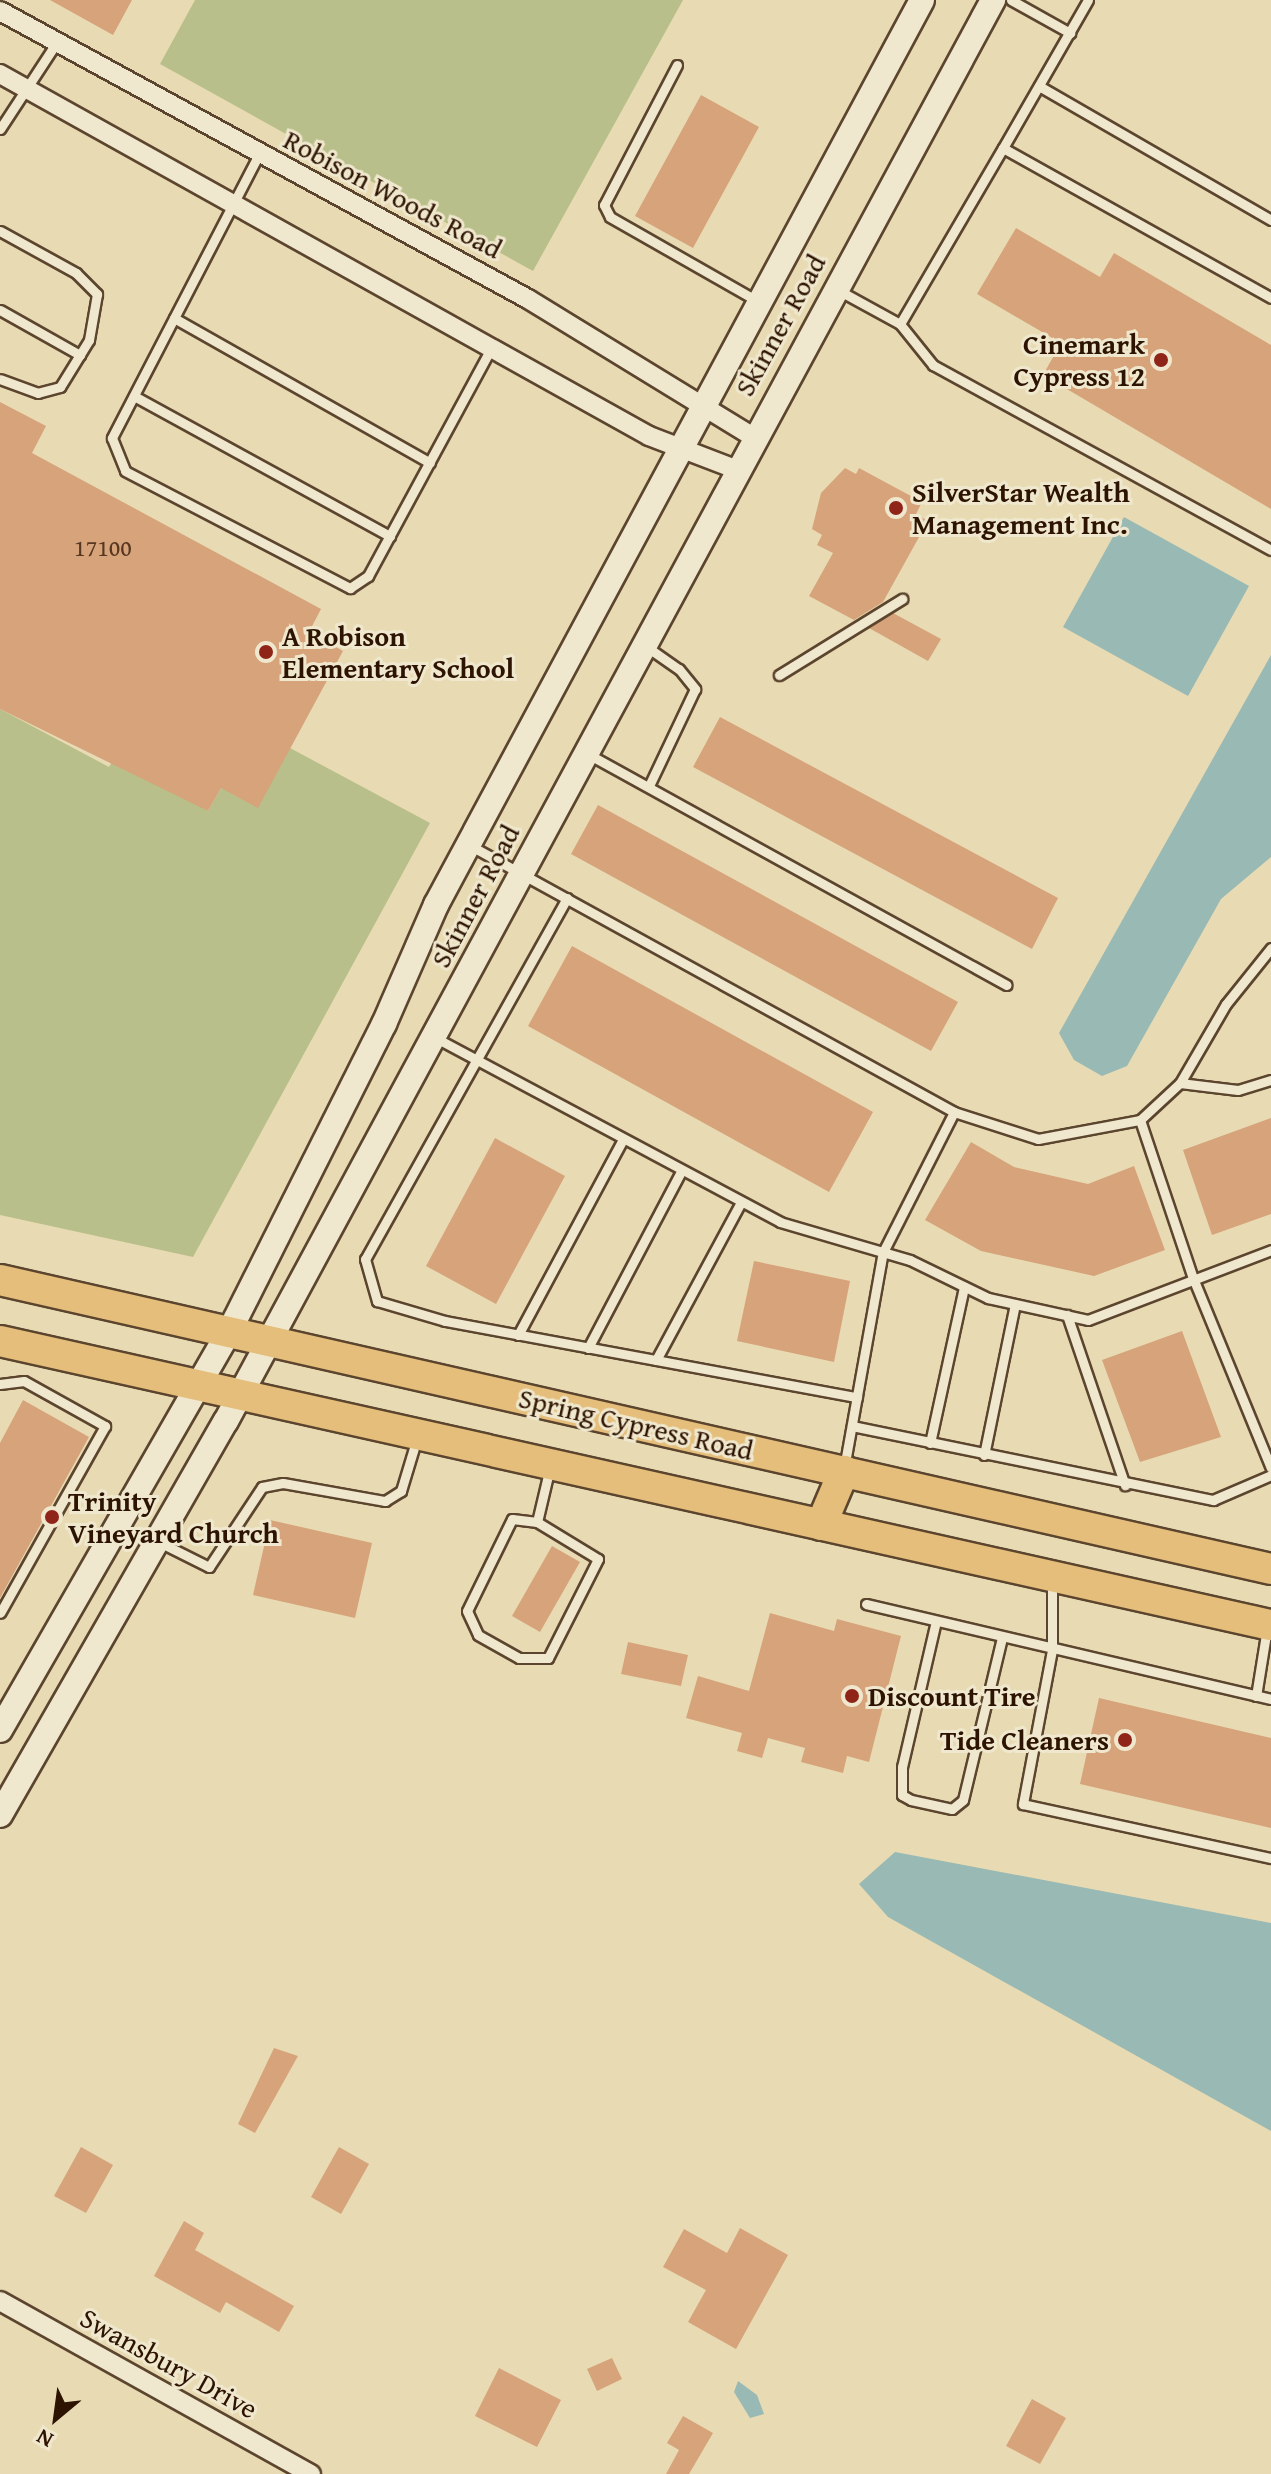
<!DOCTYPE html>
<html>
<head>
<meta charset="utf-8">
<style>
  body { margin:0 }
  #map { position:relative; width:1271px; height:2474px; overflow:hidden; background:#e8dbb3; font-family:"Gentium Book Plus",serif }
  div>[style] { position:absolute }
  .green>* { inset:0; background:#b9bf8a }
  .water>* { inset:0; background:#99b9b4 }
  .building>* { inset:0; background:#d6a37b }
  .roads { filter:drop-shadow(2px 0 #5c452e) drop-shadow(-2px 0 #5c452e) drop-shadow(0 2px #5c452e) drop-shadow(0 -2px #5c452e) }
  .service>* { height:9px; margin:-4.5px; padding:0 4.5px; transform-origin:4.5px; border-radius:4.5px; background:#f0e8ce }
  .minor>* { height:18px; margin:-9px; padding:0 9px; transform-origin:9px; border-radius:9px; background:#f0e8ce }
  .tertiary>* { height:24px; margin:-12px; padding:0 12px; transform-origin:12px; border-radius:12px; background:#f0e8ce }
  .primary>* { height:30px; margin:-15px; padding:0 15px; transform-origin:15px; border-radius:15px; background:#e4be7a }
  .dots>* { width:22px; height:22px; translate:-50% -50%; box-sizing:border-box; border:4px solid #f0e8ce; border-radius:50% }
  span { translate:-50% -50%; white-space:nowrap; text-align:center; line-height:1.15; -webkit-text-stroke:6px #f0e8ce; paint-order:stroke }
  .number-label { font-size:24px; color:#573720 }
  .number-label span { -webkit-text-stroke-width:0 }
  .street-label { font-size:28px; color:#2d1301 }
  .poi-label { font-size:28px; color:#2d1301; font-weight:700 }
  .right { translate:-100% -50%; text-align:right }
  .left { translate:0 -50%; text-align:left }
  .north { position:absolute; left:16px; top:2378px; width:80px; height:80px; -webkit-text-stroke:6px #f0e8ce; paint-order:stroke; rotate:209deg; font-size:22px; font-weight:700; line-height:32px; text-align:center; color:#2d1301 }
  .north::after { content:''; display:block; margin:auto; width:28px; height:36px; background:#2d1301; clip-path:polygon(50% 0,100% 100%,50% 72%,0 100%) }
</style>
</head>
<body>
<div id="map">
  <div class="green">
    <i style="clip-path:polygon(195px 0,683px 0,533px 271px,160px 64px)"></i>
    <i style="clip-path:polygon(0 709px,109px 767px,117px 753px,208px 811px,221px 788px,290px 748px,430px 823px,193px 1257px,0 1215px)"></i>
  </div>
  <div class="water">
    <i style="clip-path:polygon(1124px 517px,1249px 586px,1188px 696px,1063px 627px)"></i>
    <i style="clip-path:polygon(1271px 655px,1271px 857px,1221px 899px,1127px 1066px,1102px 1076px,1074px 1060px,1059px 1033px)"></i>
    <i style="clip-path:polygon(895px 1852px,1271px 1923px,1271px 2131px,888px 1917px,859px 1884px)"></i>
    <i style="clip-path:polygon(738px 2381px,757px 2395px,764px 2414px,750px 2418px,734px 2392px)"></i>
  </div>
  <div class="building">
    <i style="clip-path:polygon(50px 0,132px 0,113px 35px)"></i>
    <i style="clip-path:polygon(701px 95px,759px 127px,693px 248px,635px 216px)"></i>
    <i style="clip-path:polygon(1016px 228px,1100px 277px,1114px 253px,1271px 345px,1271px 509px,1043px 375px,1061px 343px,977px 294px)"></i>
    <i style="clip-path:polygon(0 402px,46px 426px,32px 453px,321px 609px,309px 632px,343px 651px,258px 808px,221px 788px,208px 811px,0 709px)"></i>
    <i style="clip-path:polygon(845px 468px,856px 474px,859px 468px,922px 502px,916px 514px,928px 521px,883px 602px,854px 620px,809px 596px,833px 553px,817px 545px,822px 535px,812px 529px,821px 493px)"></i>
    <i style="clip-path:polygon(893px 613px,941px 639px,928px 661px,869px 628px)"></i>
    <i style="clip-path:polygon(720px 717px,1058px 898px,1032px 949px,693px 767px)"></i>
    <i style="clip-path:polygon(598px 805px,958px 1002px,931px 1051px,571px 854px)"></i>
    <i style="clip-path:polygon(572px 946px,873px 1112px,829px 1192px,528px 1026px)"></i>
    <i style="clip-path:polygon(1271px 1118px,1271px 1214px,1212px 1235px,1183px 1150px)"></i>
    <i style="clip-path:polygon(495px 1138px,565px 1176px,496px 1304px,426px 1266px)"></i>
    <i style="clip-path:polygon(971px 1142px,1014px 1167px,1088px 1184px,1134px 1166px,1165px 1250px,1094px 1276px,981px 1251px,925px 1220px)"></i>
    <i style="clip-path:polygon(754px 1261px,850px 1281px,834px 1362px,737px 1341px)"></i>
    <i style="clip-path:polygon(1182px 1331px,1221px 1437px,1140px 1462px,1102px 1360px)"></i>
    <i style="clip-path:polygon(23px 1400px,89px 1437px,0 1598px,0 1443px)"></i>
    <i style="clip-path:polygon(270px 1520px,372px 1543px,355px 1618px,253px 1595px)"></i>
    <i style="clip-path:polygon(552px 1546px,580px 1562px,540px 1632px,512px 1616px)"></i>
    <i style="clip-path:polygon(770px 1613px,834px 1631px,837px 1619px,901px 1636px,869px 1762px,847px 1756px,843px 1773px,801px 1762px,805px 1748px,768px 1738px,762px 1758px,737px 1751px,742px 1733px,686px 1718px,698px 1676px,749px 1691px)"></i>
    <i style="clip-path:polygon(628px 1642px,688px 1655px,681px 1686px,621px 1674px)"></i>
    <i style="clip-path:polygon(1099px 1698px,1271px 1738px,1271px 1828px,1080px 1784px)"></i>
    <i style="clip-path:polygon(274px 2048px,298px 2056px,255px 2133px,238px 2124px)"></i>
    <i style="clip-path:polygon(81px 2147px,113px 2165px,86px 2213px,54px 2196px)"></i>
    <i style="clip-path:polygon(339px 2147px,369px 2164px,341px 2214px,311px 2197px)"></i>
    <i style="clip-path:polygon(184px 2221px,204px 2233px,195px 2250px,294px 2306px,279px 2332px,226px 2302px,220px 2313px,154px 2276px)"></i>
    <i style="clip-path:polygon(740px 2228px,788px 2255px,736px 2349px,688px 2322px,706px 2290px,663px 2267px,684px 2229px,727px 2253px)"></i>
    <i style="clip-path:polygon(612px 2358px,622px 2379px,597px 2391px,587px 2369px)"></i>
    <i style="clip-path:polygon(499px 2368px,561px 2400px,537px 2447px,475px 2416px)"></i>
    <i style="clip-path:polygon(1032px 2399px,1066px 2418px,1040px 2464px,1006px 2446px)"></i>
    <i style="clip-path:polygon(683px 2416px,713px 2433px,689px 2474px,666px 2474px,679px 2450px,667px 2443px)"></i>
  </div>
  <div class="roads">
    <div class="service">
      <i style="left:1011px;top:0;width:68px;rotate:29.2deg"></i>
      <i style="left:1088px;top:0;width:171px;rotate:119.9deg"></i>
      <i style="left:1003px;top:148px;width:307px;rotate:29.2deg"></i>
      <i style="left:677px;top:65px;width:158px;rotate:117.5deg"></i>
      <i style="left:604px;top:205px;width:13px;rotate:63deg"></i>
      <i style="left:610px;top:217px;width:172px;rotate:29.7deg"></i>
      <i style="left:1039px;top:86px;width:268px;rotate:30deg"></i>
      <i style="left:0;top:129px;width:100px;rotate:-56.8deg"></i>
      <i style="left:259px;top:154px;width:320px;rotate:117.4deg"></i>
      <i style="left:112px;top:438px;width:35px;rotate:68deg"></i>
      <i style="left:125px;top:471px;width:254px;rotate:27.5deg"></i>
      <i style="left:350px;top:588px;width:22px;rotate:-34deg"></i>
      <i style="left:368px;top:576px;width:263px;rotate:-61.6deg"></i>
      <i style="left:0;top:231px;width:87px;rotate:28.9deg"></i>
      <i style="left:76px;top:273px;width:30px;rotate:45deg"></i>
      <i style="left:97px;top:294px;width:47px;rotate:99.9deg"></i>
      <i style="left:89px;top:340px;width:55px;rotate:121.7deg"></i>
      <i style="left:60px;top:387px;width:23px;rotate:165deg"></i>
      <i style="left:38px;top:393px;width:40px;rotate:-159.8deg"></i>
      <i style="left:838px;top:290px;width:71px;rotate:28.7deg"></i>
      <i style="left:900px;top:324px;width:53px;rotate:51.2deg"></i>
      <i style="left:933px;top:365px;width:385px;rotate:28.7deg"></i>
      <i style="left:0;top:310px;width:92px;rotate:29.4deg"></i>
      <i style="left:174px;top:318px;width:294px;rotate:29.5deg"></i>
      <i style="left:900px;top:324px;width:204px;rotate:-59.7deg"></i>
      <i style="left:134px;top:396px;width:292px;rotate:28.7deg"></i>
      <i style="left:647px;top:647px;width:39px;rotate:35deg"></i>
      <i style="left:679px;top:669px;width:26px;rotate:51deg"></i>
      <i style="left:695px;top:689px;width:107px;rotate:115.4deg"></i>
      <i style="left:779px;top:675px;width:145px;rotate:-31.7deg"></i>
      <i style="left:588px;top:754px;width:478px;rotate:28.9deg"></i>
      <i style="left:471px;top:846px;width:551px;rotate:28.84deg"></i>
      <i style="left:954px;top:1112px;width:88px;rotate:17.8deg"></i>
      <i style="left:1038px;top:1139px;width:104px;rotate:-10.6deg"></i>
      <i style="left:1140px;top:1120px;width:54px;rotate:-42.8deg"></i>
      <i style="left:1180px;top:1083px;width:91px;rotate:-59.8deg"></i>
      <i style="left:1226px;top:1004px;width:72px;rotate:-51.2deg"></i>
      <i style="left:567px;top:898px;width:414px;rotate:119.2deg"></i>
      <i style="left:365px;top:1259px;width:44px;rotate:74.1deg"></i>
      <i style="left:377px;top:1301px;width:71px;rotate:16.4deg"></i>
      <i style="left:445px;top:1321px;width:419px;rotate:10.5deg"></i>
      <i style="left:434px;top:1037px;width:392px;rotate:28.1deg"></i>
      <i style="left:780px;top:1222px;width:135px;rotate:16.3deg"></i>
      <i style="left:910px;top:1260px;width:87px;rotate:26deg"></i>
      <i style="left:988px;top:1298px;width:102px;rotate:12.4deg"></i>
      <i style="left:1088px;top:1320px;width:196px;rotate:-20.9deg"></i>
      <i style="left:1180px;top:1083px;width:58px;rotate:6.9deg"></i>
      <i style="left:1238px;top:1090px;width:34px;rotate:-17deg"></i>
      <i style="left:1140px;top:1120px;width:167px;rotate:71.5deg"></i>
      <i style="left:1193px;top:1278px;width:205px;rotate:67.7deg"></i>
      <i style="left:1067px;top:1315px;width:180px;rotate:71.2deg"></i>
      <i style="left:518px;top:1335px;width:222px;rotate:-61.8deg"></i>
      <i style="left:588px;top:1348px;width:201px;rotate:-62.2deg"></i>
      <i style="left:656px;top:1360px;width:179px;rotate:-61.7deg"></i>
      <i style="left:0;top:1384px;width:24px;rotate:-7deg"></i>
      <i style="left:24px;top:1381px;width:93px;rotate:29.1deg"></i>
      <i style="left:105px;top:1426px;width:214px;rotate:119.3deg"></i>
      <i style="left:852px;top:1426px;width:369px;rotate:11.6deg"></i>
      <i style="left:1213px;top:1500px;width:63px;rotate:-23.3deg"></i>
      <i style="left:930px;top:1443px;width:160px;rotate:-77.7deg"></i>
      <i style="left:984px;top:1455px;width:154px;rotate:-78.4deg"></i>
      <i style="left:844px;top:1468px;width:219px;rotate:-79.8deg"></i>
      <i style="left:883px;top:1252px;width:157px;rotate:-63.1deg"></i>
      <i style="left:537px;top:1522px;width:25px;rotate:-173deg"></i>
      <i style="left:512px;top:1519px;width:102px;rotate:116.1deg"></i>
      <i style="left:467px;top:1611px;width:26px;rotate:65deg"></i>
      <i style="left:478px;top:1635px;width:47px;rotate:29.3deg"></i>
      <i style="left:519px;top:1658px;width:29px"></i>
      <i style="left:548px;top:1658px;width:111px;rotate:-63.2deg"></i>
      <i style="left:598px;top:1559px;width:71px;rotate:-148.8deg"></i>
      <i style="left:537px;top:1522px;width:57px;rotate:-76.7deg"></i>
      <i style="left:159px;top:1542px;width:56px;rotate:26.6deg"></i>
      <i style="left:209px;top:1567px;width:96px;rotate:-56.5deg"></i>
      <i style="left:262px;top:1487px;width:21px;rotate:-11deg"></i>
      <i style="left:283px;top:1483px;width:104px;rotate:10deg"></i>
      <i style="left:385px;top:1501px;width:19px;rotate:-32deg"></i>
      <i style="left:401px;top:1491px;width:55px;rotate:-73.2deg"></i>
      <i style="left:1052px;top:1580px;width:70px;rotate:90deg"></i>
      <i style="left:1052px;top:1650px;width:157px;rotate:100.7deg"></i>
      <i style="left:1023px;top:1804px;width:254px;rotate:12.3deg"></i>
      <i style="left:866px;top:1604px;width:416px;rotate:13.2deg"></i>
      <i style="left:936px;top:1621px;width:150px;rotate:103.1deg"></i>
      <i style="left:902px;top:1767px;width:28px;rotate:90deg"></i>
      <i style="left:902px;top:1795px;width:10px;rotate:29deg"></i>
      <i style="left:911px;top:1800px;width:42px;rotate:12.4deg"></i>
      <i style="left:952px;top:1809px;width:14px;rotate:-39deg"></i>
      <i style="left:963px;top:1800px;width:167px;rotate:-76.5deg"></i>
      <i style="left:1256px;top:1696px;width:69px;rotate:-80.8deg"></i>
    </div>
    <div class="minor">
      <i style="left:0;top:11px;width:601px;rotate:28.61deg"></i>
      <i style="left:528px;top:299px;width:264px;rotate:31.5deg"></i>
      <i style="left:0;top:74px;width:743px;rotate:29.15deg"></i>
      <i style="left:649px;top:436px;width:92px;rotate:21deg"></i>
      <i style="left:0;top:2301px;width:356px;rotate:29.1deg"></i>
    </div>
    <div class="tertiary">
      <i style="left:0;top:1730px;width:459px;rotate:-60.1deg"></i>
      <i style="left:229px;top:1332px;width:345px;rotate:-63.3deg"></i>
      <i style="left:384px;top:1024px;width:130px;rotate:-66.4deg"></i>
      <i style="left:436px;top:905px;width:1027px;rotate:-61.76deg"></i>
      <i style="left:0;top:1815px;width:454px;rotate:-60.2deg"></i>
      <i style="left:226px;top:1421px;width:1615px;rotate:-61.64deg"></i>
    </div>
    <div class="primary">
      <i style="left:0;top:1280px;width:1303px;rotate:12.81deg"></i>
      <i style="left:0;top:1341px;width:1302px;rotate:12.6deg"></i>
      <i style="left:821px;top:1525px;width:59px;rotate:-66.9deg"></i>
    </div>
  </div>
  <div class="dots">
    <i style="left:1161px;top:360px;background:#8f2418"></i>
    <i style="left:896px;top:508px;background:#8f2418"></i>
    <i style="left:266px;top:652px;background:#8f2418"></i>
    <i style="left:52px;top:1517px;background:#8f2418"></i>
    <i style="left:852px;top:1696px;background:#8f2418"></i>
    <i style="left:1125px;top:1740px;background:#8f2418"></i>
  </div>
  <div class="number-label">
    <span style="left:103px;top:548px">17100</span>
  </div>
  <div class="street-label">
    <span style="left:393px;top:194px;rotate:28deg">Robison Woods Road</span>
    <span style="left:780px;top:325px;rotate:-61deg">Skinner Road</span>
    <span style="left:475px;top:896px;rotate:-62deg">Skinner Road</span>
    <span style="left:636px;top:1424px;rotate:13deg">Spring Cypress Road</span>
    <span style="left:169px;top:2363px;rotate:29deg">Swansbury Drive</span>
  </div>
  <div class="poi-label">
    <span class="right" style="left:1145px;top:360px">Cinemark<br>Cypress 12</span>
    <span class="left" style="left:912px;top:508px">SilverStar Wealth<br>Management Inc.</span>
    <span class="left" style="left:282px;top:652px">A Robison<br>Elementary School</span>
    <span class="left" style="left:68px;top:1517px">Trinity<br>Vineyard Church</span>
    <span class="left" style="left:868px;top:1696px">Discount Tire</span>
    <span class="right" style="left:1109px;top:1740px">Tide Cleaners</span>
  </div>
  <div class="north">N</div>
</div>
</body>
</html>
